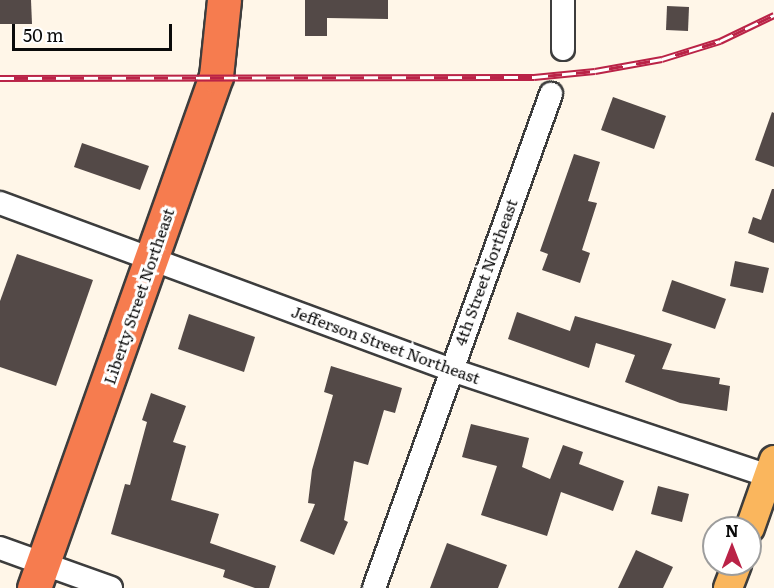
<!DOCTYPE html>
<html>
<head>
<meta charset="utf-8">
<style>
  body { margin:0 }
  #map { position:relative; width:774px; height:588px; overflow:hidden; background:#fff6e8; font-family:Literata,serif }
  div>[style] { position:absolute }
  .building>* { inset:0; background:#534947 }
  .roads { filter:drop-shadow(2px 0 #3d3d3d) drop-shadow(-2px 0 #3d3d3d) drop-shadow(0 2px #3d3d3d) drop-shadow(0 -2px #3d3d3d) }
  .minor>* { height:22px; margin:-11px; padding:0 11px; transform-origin:11px; border-radius:11px; background:#fff }
  .major>* { height:28px; margin:-14px; padding:0 14px; transform-origin:14px; border-radius:14px; background:#fab65d }
  .highway>* { height:33px; margin:-16.5px; padding:0 16.5px; transform-origin:16.5px; border-radius:16.5px; background:#f67c4f }
  .rail>* { height:7px; margin-top:-3.5px; transform-origin:0; background:repeating-linear-gradient(90deg,#fff 0 14px,#ba2347 0 28px); box-sizing:border-box; border-block:2px solid #ba2347 }
  span { translate:-50% -50%; white-space:nowrap; text-align:center; line-height:1.15; -webkit-text-stroke:6px #fff; paint-order:stroke }
  .street-label { font-size:16px; color:#0a0a0a }
  .north { position:absolute; left:702px; top:516px; width:60px; height:60px; box-sizing:border-box; background:#fff; border:2px solid #9d9d9d; border-radius:50%; rotate:0deg; font-size:16px; font-weight:700; line-height:24px; text-align:center; color:#0a0a0a }
  .north::after { content:''; display:block; margin:auto; width:21px; height:27px; background:#ba2347; clip-path:polygon(50% 0,100% 100%,50% 72%,0 100%) }
  .scale { position:absolute; left:12px; top:24px; width:160px; height:27px; box-sizing:border-box; border:3px solid #0a0a0a; border-top:0; padding-left:8px; font-size:18px; line-height:21px; white-space:nowrap; color:#0a0a0a; -webkit-text-stroke:4px #fff; paint-order:stroke }
</style>
</head>
<body>
<div id="map">
  <div class="building">
    <i style="clip-path:polygon(0 0,31px 0,32px 24px,0 24px)"></i>
    <i style="clip-path:polygon(305px 0,388px 0,388px 19px,327px 18px,327px 36px,305px 36px)"></i>
    <i style="clip-path:polygon(667px 6px,689px 7px,688px 31px,666px 30px)"></i>
    <i style="clip-path:polygon(613px 97px,666px 116px,654px 149px,601px 130px)"></i>
    <i style="clip-path:polygon(772px 112px,774px 113px,774px 167px,755px 160px)"></i>
    <i style="clip-path:polygon(82px 143px,149px 166px,140px 190px,74px 167px)"></i>
    <i style="clip-path:polygon(574px 154px,600px 162px,588px 201px,597px 203px,582px 250px,590px 253px,580px 283px,542px 270px,548px 254px,540px 251px)"></i>
    <i style="clip-path:polygon(772px 189px,774px 189px,774px 243px,748px 233px,753px 217px,761px 220px)"></i>
    <i style="clip-path:polygon(17px 254px,93px 280px,56px 386px,0 367px,0 301px)"></i>
    <i style="clip-path:polygon(735px 261px,769px 268px,763px 293px,730px 286px)"></i>
    <i style="clip-path:polygon(672px 280px,726px 299px,715px 329px,662px 311px)"></i>
    <i style="clip-path:polygon(517px 312px,570px 331px,575px 316px,672px 344px,662px 369px,720px 378px,719px 384px,730px 386px,727px 411px,680px 403px,625px 382px,635px 355px,596px 343px,589px 368px,508px 339px)"></i>
    <i style="clip-path:polygon(189px 314px,255px 337px,244px 372px,178px 349px)"></i>
    <i style="clip-path:polygon(331px 366px,402px 388px,395px 413px,384px 410px,368px 465px,354px 461px,344px 520px,348px 522px,334px 555px,300px 541px,315px 504px,308px 503px,312px 470px,333px 395px,324px 392px)"></i>
    <i style="clip-path:polygon(151px 393px,186px 406px,173px 442px,186px 446px,171px 500px,219px 514px,210px 543px,276px 566px,269px 588px,255px 588px,223px 577px,225px 570px,111px 534px,125px 484px,130px 485px,147px 422px,142px 420px)"></i>
    <i style="clip-path:polygon(471px 424px,529px 438px,522px 467px,550px 479px,563px 445px,583px 452px,579px 464px,624px 481px,613px 511px,561px 492px,547px 536px,481px 515px,497px 466px,462px 457px)"></i>
    <i style="clip-path:polygon(658px 486px,689px 494px,682px 522px,651px 514px)"></i>
    <i style="clip-path:polygon(447px 543px,507px 565px,498px 588px,430px 588px)"></i>
    <i style="clip-path:polygon(636px 550px,673px 567px,663px 588px,618px 588px)"></i>
  </div>
  <div class="roads">
    <div class="minor">
      <i style="left:563px;top:0;width:49px;rotate:90deg"></i>
      <i style="left:0;top:203px;width:479px;rotate:20.3deg"></i>
      <i style="left:449px;top:369px;width:343px;rotate:18.5deg"></i>
      <i style="left:0;top:548px;width:118px;rotate:19.8deg"></i>
      <i style="left:374px;top:588px;width:525px;rotate:-70.29deg"></i>
    </div>
    <div class="major">
      <i style="left:750px;top:528px;width:72px;rotate:-70.6deg"></i>
      <i style="left:728px;top:588px;width:26px;rotate:-69deg"></i>
    </div>
    <div class="highway">
      <i style="left:34px;top:588px;width:543px;rotate:-70.43deg"></i>
      <i style="left:216px;top:76px;width:76px;rotate:-84deg"></i>
    </div>
  </div>
  <div class="rail">
    <i style="left:0;top:78px;width:534px;rotate:-0.11deg"></i>
    <i style="left:534px;top:77px;width:61px;rotate:-5.6deg"></i>
    <i style="left:595px;top:71px;width:68px;rotate:-10.2deg"></i>
    <i style="left:662px;top:59px;width:61px;rotate:-17.2deg"></i>
    <i style="left:720px;top:41px;width:60px;rotate:-25.7deg"></i>
  </div>
  <div class="street-label">
    <span style="left:485px;top:272px;rotate:-70deg">4th Street Northeast</span>
    <span style="left:138px;top:296px;rotate:-71deg">Liberty Street Northeast</span>
    <span style="left:386px;top:344px;rotate:20deg">Jefferson Street Northeast</span>
  </div>
  <div class="north">N</div>
  <div class="scale">50 m</div>
</div>
</body>
</html>
